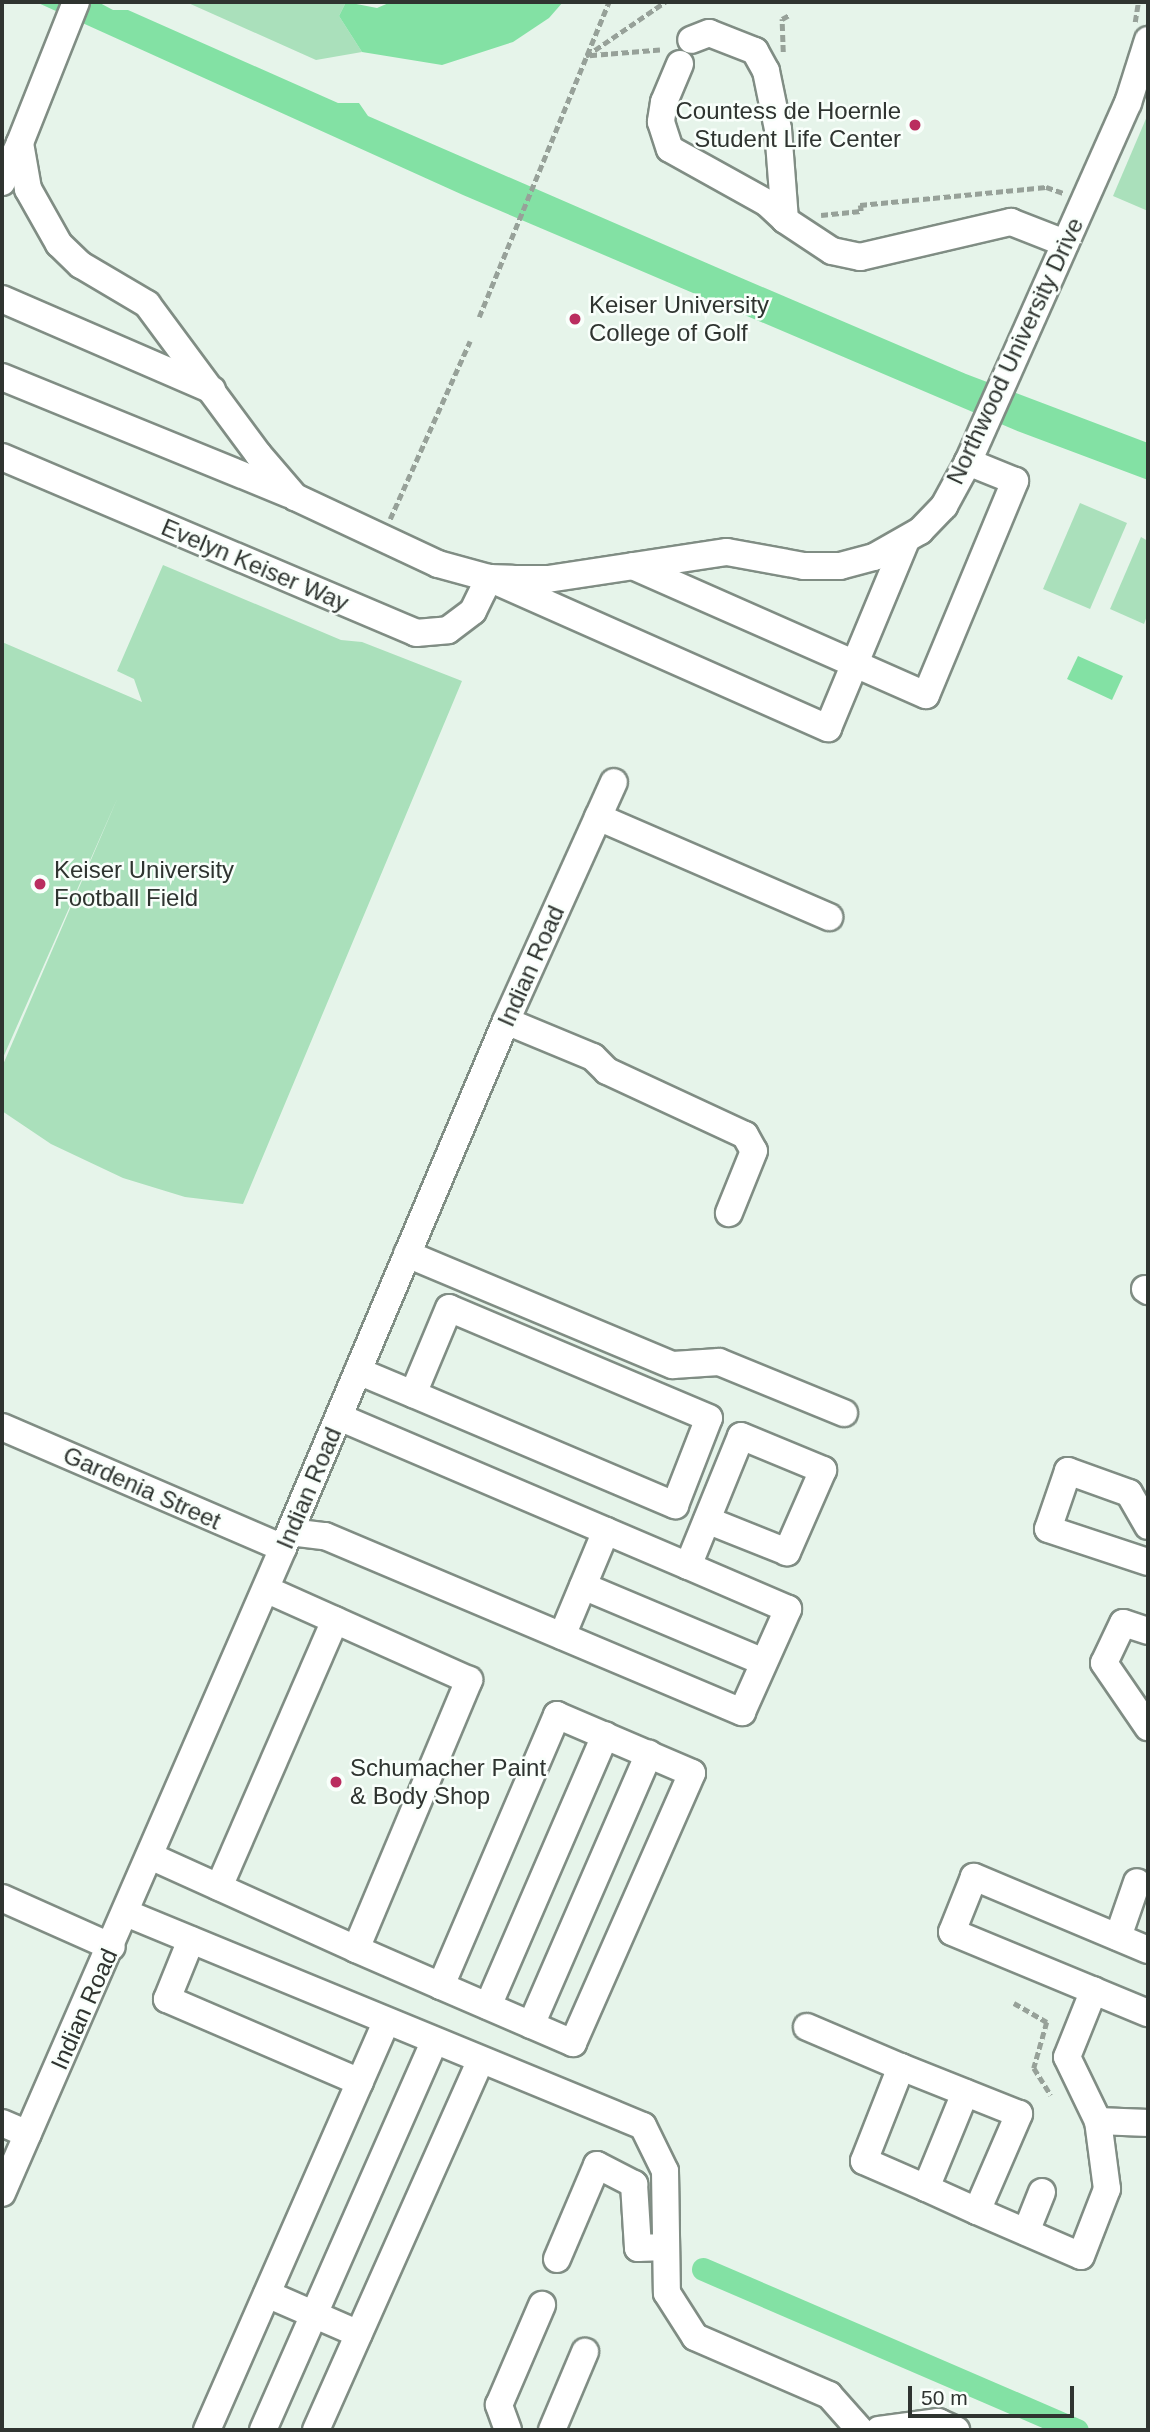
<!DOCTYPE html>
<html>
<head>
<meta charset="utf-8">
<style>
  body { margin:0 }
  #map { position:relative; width:1150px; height:2432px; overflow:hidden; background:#e6f4ea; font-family:Helvetica,sans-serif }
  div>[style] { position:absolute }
  .green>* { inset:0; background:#aae0bb }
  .water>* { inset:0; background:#83e1a4 }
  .canal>* { height:23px; margin:-11.5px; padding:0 11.5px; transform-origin:11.5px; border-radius:11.5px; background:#83e1a4 }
  .path>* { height:4.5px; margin-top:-2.25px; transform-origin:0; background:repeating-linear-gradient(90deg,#97a199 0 7px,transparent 0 10.5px) }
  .roads { filter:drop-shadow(2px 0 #808d84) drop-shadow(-2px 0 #808d84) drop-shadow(0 2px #808d84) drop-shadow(0 -2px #808d84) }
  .minor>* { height:26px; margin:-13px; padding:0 13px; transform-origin:13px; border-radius:13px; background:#fff }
  .dots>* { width:19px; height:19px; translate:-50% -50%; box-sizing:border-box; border:4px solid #f9fffb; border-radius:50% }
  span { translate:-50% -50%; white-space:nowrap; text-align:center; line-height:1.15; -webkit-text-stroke:5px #f9fffb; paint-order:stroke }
  .poi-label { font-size:24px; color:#2f3430 }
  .right { translate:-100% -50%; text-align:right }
  .left { translate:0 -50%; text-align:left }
  .street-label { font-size:24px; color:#2f3430 }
  .frame { position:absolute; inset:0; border:4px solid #2f3430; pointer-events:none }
  .scale { position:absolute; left:908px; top:2386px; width:166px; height:32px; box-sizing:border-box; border:4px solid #2f3430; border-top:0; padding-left:9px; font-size:21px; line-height:24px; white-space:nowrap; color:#2f3430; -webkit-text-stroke:5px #f9fffb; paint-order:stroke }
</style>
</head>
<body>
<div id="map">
  <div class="green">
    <i style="clip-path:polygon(186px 2px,346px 2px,339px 16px,362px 52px,316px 60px)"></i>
    <i style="clip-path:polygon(1148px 114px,1148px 211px,1113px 196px)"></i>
    <i style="clip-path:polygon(1080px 503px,1127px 523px,1090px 609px,1043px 589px)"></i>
    <i style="clip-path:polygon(1141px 537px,1148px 541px,1148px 613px,1144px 624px,1110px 609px)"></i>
    <i style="clip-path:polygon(163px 565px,341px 640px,362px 642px,462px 681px,243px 1204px,185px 1197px,123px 1178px,51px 1144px,2px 1111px,2px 1067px,118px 797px,2px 1060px,2px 642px,142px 702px,134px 679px,117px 671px)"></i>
  </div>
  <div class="water">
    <i style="clip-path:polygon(36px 2px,98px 2px,113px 10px,128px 10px,338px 103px,359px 103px,368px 116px,732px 274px,966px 374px,1148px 443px,1148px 480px,1015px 430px,463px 195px)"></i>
    <i style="clip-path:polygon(346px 2px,377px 8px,391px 2px,563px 2px,549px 18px,513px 42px,442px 65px,362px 52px,339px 16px)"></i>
    <i style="clip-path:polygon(1078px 656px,1123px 676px,1112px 700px,1067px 679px)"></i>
  </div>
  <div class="canal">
    <i style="left:703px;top:2269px;width:407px;rotate:23.3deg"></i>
  </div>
  <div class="path">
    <i style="left:1135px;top:22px;width:20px;rotate:-81deg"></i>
    <i style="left:660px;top:50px;width:74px;rotate:175.4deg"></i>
    <i style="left:586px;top:56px;width:96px;rotate:-34.4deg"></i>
    <i style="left:783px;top:52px;width:33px;rotate:-92deg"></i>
    <i style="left:782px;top:19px;width:10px;rotate:-29deg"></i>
    <i style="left:821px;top:215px;width:40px;rotate:-5.7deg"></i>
    <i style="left:861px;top:211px;width:6px;rotate:-99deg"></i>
    <i style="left:860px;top:205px;width:187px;rotate:-5.5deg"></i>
    <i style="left:1046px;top:187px;width:18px;rotate:19deg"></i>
    <i style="left:479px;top:317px;width:341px;rotate:-67.6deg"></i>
    <i style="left:390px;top:519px;width:195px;rotate:-65.8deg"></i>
    <i style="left:1014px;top:2003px;width:38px;rotate:30deg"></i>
    <i style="left:1047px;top:2022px;width:48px;rotate:105.8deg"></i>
    <i style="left:1034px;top:2068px;width:32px;rotate:58deg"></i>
  </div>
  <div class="roads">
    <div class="minor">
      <i style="left:76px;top:2px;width:152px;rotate:111.7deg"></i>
      <i style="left:20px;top:143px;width:47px;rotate:80.1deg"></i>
      <i style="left:28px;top:189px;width:63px;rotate:60.6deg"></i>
      <i style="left:59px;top:244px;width:30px;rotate:44deg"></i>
      <i style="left:81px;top:265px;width:77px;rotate:30.6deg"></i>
      <i style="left:147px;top:304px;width:187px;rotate:53.5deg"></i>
      <i style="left:258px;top:454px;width:57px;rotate:49.3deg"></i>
      <i style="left:295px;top:497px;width:158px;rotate:25.1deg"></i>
      <i style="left:438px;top:564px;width:53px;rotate:15.4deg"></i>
      <i style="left:489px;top:578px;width:23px;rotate:2deg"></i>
      <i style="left:512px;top:579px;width:36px"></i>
      <i style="left:548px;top:579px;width:181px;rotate:-8.6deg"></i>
      <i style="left:727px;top:552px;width:78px;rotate:10.3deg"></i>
      <i style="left:804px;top:566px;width:36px"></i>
      <i style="left:840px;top:566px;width:35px;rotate:-15deg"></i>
      <i style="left:874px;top:557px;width:53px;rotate:-29.5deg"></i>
      <i style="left:920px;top:531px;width:35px;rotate:-46deg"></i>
      <i style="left:944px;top:506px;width:50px;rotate:-61.4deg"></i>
      <i style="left:968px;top:462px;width:393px;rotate:-66deg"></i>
      <i style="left:1128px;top:103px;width:66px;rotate:-72.4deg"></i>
      <i style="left:680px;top:64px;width:41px;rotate:112.8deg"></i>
      <i style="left:664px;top:102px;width:20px;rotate:99deg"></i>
      <i style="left:661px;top:122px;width:28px;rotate:72deg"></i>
      <i style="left:670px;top:149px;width:111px;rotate:29.1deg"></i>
      <i style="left:767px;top:203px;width:25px;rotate:43deg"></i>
      <i style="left:785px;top:220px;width:91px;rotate:-94.4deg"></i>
      <i style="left:778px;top:129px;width:59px;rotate:-101.7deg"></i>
      <i style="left:766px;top:71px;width:23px;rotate:-119deg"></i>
      <i style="left:755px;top:51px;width:49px;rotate:-158.6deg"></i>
      <i style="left:709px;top:33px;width:19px;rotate:159deg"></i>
      <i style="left:2px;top:182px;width:43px;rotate:-65.2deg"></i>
      <i style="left:785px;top:220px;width:56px;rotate:33.4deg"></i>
      <i style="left:832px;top:251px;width:29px;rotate:12deg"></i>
      <i style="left:860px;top:257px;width:155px;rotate:-13.1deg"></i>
      <i style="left:1011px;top:222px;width:58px;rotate:21.3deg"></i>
      <i style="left:2px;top:299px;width:229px;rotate:23.4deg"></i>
      <i style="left:2px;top:377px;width:310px;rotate:22.2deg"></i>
      <i style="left:2px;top:457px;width:450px;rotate:23deg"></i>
      <i style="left:416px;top:633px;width:32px;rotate:-5deg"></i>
      <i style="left:448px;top:630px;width:31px;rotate:-37deg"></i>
      <i style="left:473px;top:611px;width:37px;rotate:-64deg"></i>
      <i style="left:489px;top:578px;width:371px;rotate:23.9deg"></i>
      <i style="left:828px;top:728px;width:203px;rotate:-67.4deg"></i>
      <i style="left:633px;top:566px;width:320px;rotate:23.8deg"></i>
      <i style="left:926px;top:695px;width:232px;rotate:-67.4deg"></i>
      <i style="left:1015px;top:481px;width:51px;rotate:-158deg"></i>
      <i style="left:598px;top:817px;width:252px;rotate:23.4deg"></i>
      <i style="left:506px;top:1021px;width:94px;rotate:22.5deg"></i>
      <i style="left:593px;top:1057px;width:20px;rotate:45deg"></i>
      <i style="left:607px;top:1071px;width:152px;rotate:24.9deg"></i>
      <i style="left:745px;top:1135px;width:18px;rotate:61deg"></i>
      <i style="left:754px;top:1151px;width:67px;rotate:112deg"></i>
      <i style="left:407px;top:1254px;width:288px;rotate:22.7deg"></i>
      <i style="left:673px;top:1365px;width:46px;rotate:-3.7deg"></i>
      <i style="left:719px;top:1362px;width:135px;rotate:22.2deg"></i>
      <i style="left:1145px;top:1289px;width:4px;rotate:34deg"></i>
      <i style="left:358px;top:1371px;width:60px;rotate:22.7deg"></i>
      <i style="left:413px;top:1394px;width:285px;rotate:23deg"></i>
      <i style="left:675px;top:1505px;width:93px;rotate:-68.7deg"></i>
      <i style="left:709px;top:1418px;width:282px;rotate:-157.1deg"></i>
      <i style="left:449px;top:1308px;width:93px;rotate:112.7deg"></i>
      <i style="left:339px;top:1417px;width:379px;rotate:23.1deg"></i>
      <i style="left:688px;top:1566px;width:140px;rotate:-67.8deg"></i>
      <i style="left:741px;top:1436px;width:89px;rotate:22.5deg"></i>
      <i style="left:823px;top:1470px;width:90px;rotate:113.7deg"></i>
      <i style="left:787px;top:1552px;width:86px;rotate:-158.2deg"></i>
      <i style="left:2px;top:1427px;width:306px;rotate:23.3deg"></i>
      <i style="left:1148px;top:1526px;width:38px;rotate:-120deg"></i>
      <i style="left:1129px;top:1493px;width:65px;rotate:-160.2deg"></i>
      <i style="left:1068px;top:1471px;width:61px;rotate:109deg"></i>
      <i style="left:1048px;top:1529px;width:105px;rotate:18.3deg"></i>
      <i style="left:290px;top:1532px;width:35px;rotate:7deg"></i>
      <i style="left:325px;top:1536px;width:453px;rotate:22.9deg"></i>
      <i style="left:742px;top:1712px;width:113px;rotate:-65.9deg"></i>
      <i style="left:788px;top:1609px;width:109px;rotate:-156.7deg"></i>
      <i style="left:583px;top:1586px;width:196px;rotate:22.8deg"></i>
      <i style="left:1148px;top:1631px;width:26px;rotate:-162deg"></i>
      <i style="left:1123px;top:1623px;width:44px;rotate:115.4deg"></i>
      <i style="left:1104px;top:1663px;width:78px;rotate:55.5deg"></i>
      <i style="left:562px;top:1636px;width:114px;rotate:-67.3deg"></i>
      <i style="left:150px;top:1856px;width:226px;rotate:24.3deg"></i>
      <i style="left:356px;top:1949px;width:292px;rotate:-67.2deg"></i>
      <i style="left:469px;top:1680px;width:222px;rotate:-155.9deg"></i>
      <i style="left:219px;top:1887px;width:291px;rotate:-66.5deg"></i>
      <i style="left:2px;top:1898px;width:120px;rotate:24deg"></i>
      <i style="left:126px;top:1913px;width:559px;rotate:22.39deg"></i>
      <i style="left:643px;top:2126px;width:50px;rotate:63.9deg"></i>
      <i style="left:665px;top:2171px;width:122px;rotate:89.1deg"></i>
      <i style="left:667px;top:2293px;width:52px;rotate:57.5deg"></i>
      <i style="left:695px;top:2337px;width:146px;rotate:23.4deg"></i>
      <i style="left:829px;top:2395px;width:47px;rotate:48.5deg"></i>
      <i style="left:1118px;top:1937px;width:58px;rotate:-70.9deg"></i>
      <i style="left:191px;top:1940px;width:64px;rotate:112.1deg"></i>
      <i style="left:167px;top:1999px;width:210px;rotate:23.3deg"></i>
      <i style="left:356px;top:1949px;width:93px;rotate:23.5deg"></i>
      <i style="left:441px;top:1986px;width:144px;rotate:23.4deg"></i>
      <i style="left:573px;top:2043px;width:295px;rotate:-66.2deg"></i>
      <i style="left:692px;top:1773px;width:147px;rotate:-156.8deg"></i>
      <i style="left:557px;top:1715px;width:295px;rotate:113.2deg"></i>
      <i style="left:1148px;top:1950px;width:189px;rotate:-157.2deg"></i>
      <i style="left:974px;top:1877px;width:59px;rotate:111.8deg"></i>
      <i style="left:952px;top:1932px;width:212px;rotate:22.5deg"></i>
      <i style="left:488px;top:2006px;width:295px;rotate:-66.6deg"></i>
      <i style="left:531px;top:2025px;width:296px;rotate:-66.5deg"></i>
      <i style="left:807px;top:2027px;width:102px;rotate:23.1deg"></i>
      <i style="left:1098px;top:2121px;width:50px;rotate:2.3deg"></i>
      <i style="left:2px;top:2123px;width:28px;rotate:23deg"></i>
      <i style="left:926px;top:2188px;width:103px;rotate:-67.7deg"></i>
      <i style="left:2px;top:2193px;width:704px;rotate:-66.46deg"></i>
      <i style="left:283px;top:1548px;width:572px;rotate:-67.06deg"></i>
      <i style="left:506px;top:1021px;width:262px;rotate:-65.7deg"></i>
      <i style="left:977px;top:2211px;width:106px;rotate:-66.6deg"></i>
      <i style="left:1019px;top:2114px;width:127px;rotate:-158.3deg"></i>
      <i style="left:901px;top:2067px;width:101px;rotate:111.5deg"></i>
      <i style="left:864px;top:2161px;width:68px;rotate:23.5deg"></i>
      <i style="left:926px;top:2188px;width:56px;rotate:24.3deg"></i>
      <i style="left:977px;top:2211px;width:113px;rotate:23.4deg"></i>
      <i style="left:1081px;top:2256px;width:72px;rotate:-68.8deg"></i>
      <i style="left:1107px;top:2189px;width:69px;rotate:-97.5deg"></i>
      <i style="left:1098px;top:2121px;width:71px;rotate:-115.8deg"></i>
      <i style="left:1067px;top:2057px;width:72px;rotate:-68.1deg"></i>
      <i style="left:1026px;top:2232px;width:43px;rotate:-68.2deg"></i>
      <i style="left:557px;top:2259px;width:102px;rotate:-66.9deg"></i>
      <i style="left:597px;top:2165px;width:42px;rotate:27.2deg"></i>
      <i style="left:634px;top:2184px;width:64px;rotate:86.4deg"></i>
      <i style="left:638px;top:2248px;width:28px;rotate:-2deg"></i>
      <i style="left:267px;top:2294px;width:100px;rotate:23.5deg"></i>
      <i style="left:207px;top:2430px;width:446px;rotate:-66.3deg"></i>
      <i style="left:263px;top:2430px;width:424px;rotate:-66.2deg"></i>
      <i style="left:316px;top:2430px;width:404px;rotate:-66deg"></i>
      <i style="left:508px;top:2430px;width:27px;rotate:-110deg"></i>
      <i style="left:499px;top:2405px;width:109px;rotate:-66.7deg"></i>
      <i style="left:552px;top:2430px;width:85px;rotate:-67.1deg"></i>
      <i style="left:879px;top:2430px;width:60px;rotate:-7.7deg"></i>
      <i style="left:938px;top:2422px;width:20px;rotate:24deg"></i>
    </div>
  </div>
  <div class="dots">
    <i style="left:915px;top:125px;background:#ba2d5f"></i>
    <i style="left:575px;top:319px;background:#ba2d5f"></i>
    <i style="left:40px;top:884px;background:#ba2d5f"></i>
    <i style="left:336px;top:1782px;background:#ba2d5f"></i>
  </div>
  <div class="poi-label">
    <span class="right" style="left:901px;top:125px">Countess de Hoernle<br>Student Life Center</span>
    <span class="left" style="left:589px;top:319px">Keiser University<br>College of Golf</span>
    <span class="left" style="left:54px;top:884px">Keiser University<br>Football Field</span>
    <span class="left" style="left:350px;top:1782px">Schumacher Paint<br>&amp; Body Shop</span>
  </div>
  <div class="street-label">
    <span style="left:1015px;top:351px;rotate:-65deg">Northwood University Drive</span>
    <span style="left:255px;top:565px;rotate:23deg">Evelyn Keiser Way</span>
    <span style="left:531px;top:966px;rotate:-66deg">Indian Road</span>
    <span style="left:142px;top:1488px;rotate:24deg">Gardenia Street</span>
    <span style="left:309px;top:1488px;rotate:-67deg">Indian Road</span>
    <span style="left:84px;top:2009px;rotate:-66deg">Indian Road</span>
  </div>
  <div class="frame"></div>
  <div class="scale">50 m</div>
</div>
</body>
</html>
